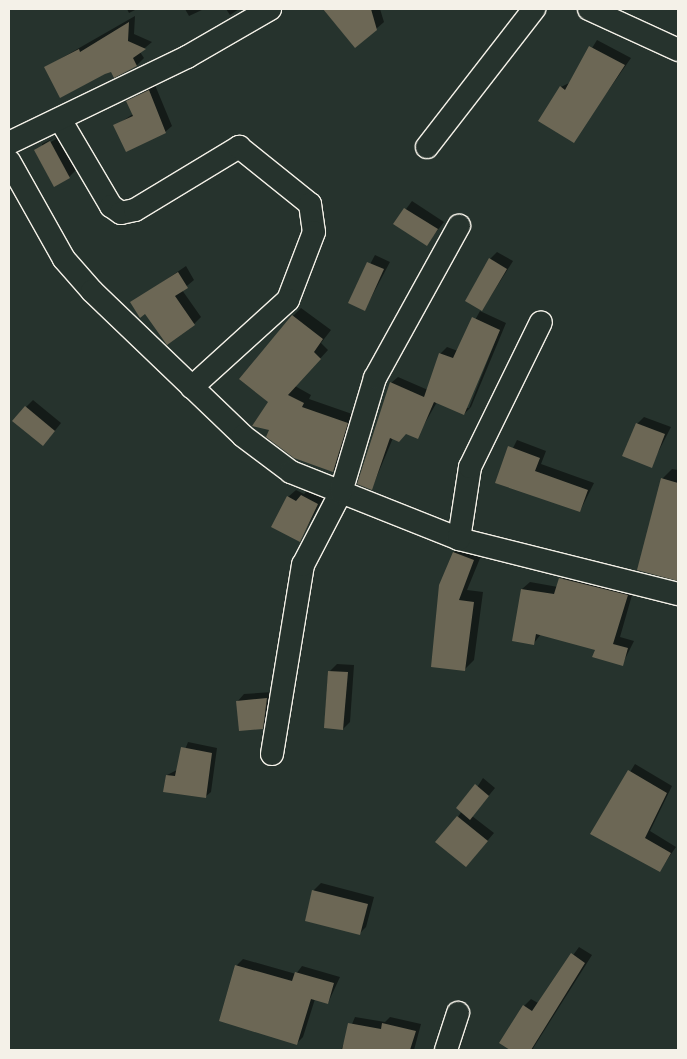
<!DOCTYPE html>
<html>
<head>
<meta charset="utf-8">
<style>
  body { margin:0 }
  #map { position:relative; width:687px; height:1059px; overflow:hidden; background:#26332d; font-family:"Indie Flower",sans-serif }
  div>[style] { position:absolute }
  .shadow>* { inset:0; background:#0007 }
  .building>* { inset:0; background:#6c6755 }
  .roads { filter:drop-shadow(1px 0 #f4f1e8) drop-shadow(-1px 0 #f4f1e8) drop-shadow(0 1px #f4f1e8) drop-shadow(0 -1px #f4f1e8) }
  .street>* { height:22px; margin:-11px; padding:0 11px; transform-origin:11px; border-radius:11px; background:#26332d }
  span { translate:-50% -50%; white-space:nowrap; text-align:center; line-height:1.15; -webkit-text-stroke:4px #26332d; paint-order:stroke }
  .frame { position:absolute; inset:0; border:10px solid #f4f1e8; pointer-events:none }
</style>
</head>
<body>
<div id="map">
  <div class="shadow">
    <i style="clip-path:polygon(127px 9px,137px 9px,129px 13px)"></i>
    <i style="clip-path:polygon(185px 9px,204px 9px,189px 16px)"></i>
    <i style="clip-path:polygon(226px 9px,239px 9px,230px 15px)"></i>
    <i style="clip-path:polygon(328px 9px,380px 9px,384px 22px,376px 29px)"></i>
    <i style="clip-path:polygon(135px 16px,134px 34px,152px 42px,140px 52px,144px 58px,137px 65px,112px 70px,46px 67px)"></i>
    <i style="clip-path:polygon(597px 40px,631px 58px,573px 141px,561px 87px,571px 82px)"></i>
    <i style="clip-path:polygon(155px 85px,172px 126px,165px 132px,115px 126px,133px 114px,127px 102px)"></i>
    <i style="clip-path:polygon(evenodd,58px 135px,76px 170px,69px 177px,36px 150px,58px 135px,55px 137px,56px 139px,42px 147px,42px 144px,55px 137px)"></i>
    <i style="clip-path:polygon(412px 201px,444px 222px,427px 244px,395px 224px)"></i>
    <i style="clip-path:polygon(497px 252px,513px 261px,482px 310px,490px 259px)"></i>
    <i style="clip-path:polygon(375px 255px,390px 262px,365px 309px,350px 302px)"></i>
    <i style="clip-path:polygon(186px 266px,194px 280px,182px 290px,201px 317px,194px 324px,146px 313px,132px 303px)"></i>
    <i style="clip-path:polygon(301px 308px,331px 330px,321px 343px,328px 350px,295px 386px,311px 395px,309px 399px,355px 415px,341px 463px,333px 471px,271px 430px,270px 402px,293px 316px)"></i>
    <i style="clip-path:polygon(evenodd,480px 311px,506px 323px,471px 407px,464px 414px,437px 402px,417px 437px,406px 433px,393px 438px,372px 488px,391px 383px,398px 377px,428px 390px,440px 354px,447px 347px,458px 351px,480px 311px,502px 324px,469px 408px,466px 408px,502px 324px)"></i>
    <i style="clip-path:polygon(33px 400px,61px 423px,49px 438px,26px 407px)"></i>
    <i style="clip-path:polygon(644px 417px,671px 427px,651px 466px,637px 424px)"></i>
    <i style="clip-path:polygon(517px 440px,546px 451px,541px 464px,594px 483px,580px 511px,496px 482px)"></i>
    <i style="clip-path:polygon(672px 469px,678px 470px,678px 580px,639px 569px,662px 479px)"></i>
    <i style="clip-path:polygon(309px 489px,324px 497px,300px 540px,288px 497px,296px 490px,304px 494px)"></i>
    <i style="clip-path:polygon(463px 543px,483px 551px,467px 590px,483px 592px,474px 660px,464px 670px,454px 552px)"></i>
    <i style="clip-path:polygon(567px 571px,634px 588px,620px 637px,634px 641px,622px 665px,596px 649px,541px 634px,534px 643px,513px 640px,522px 589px,530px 582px,558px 587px)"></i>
    <i style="clip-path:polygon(337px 664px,354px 665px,350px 722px,343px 729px,330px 671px)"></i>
    <i style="clip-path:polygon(273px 692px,269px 721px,262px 728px,237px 702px,244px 694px)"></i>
    <i style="clip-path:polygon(188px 742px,217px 748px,211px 792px,205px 797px,165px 791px,167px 775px,177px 770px)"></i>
    <i style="clip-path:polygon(635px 764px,672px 786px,650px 831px,676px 847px,660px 870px,592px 833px)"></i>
    <i style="clip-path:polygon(483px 778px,495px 788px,472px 816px,494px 833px,466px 866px,458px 817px)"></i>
    <i style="clip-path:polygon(321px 883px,374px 897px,366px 927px,359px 934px,306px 920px,314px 890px)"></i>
    <i style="clip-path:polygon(579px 947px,592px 955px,532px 1050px,513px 1050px,501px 1043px,524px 1006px,531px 999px,538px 1003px)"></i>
    <i style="clip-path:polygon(243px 959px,296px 974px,302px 966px,340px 977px,328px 1003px,315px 999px,303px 1037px,296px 1044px,236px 966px)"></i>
    <i style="clip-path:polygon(355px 1017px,385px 1022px,390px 1017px,421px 1024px,414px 1050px,341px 1050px)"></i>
  </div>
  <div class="building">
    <i style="clip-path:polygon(323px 9px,371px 9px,377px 30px,355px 48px)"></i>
    <i style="clip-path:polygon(129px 22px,128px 41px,146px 49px,133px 58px,137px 66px,114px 78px,111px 72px,105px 74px,60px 98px,44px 67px,79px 49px,80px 52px)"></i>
    <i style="clip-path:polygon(589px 46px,625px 65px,574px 143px,538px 121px,560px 86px,565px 90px)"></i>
    <i style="clip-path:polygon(149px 90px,166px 133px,126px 152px,113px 125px,133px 116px,126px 101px)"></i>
    <i style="clip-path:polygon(50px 141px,70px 178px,54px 187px,34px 150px)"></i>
    <i style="clip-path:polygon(404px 208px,438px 229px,427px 246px,393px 224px)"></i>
    <i style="clip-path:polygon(489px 258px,507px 269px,482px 311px,465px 301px)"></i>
    <i style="clip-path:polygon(367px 262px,384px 269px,365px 311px,348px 303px)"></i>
    <i style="clip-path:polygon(178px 272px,188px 288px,175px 296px,195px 325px,167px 345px,145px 314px,140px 318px,130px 302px)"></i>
    <i style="clip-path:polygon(292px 315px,323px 339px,314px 352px,321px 359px,288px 395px,304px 403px,302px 407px,348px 423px,333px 472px,294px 458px,266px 437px,269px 430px,252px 426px,268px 402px,239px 379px)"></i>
    <i style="clip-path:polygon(472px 317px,500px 330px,464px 415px,434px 402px,418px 439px,406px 434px,399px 442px,390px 438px,372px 490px,357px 484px,390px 382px,424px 397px,439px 353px,453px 358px)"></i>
    <i style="clip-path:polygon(25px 406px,55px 431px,43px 446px,12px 421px)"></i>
    <i style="clip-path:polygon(636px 423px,665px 434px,652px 468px,622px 456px)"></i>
    <i style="clip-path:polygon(508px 446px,540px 458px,535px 471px,588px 490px,580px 512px,495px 483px)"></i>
    <i style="clip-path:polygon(661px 478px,678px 483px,678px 581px,637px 570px)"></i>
    <i style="clip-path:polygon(301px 495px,318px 504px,300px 542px,271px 527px,287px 496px,296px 501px)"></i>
    <i style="clip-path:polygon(453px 552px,474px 560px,459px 600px,474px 602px,465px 671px,431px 667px,439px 585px)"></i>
    <i style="clip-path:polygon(559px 578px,628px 595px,613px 644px,628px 648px,623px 666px,592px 657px,595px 650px,536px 634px,534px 645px,512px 641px,521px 589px,554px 594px)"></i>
    <i style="clip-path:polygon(328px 671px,348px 672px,343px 730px,324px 728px)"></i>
    <i style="clip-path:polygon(267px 698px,263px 729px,239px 731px,236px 701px)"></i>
    <i style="clip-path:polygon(181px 747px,212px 753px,206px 798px,163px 792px,166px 775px,175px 776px)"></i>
    <i style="clip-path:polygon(628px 770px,667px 793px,645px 838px,671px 853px,660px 872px,590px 834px)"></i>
    <i style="clip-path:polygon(475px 784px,489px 796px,470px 820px,456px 808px)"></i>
    <i style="clip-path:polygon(457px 816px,488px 841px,466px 867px,435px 842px)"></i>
    <i style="clip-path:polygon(312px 890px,368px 904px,360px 935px,305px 921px)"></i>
    <i style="clip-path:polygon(571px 953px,585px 963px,531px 1050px,510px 1050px,499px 1043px,523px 1005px,532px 1011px)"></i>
    <i style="clip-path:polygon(235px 965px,292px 981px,295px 972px,334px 983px,328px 1004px,311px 999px,297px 1045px,219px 1021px)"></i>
    <i style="clip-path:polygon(348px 1023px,381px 1029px,382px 1023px,416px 1031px,410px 1050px,342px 1050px)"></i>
  </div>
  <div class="roads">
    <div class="street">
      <i style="left:589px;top:9px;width:98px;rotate:24.7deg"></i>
      <i style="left:61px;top:121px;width:99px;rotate:59.5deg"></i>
      <i style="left:111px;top:206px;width:12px;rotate:35deg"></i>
      <i style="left:121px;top:213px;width:14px;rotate:-12deg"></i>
      <i style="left:135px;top:210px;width:122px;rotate:-31.2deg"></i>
      <i style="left:239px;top:147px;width:91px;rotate:38.8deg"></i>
      <i style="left:310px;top:204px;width:28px;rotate:82deg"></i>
      <i style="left:314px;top:232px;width:73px;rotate:110.9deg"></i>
      <i style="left:288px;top:300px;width:130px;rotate:137.8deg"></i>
      <i style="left:9px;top:143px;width:198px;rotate:-25.8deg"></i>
      <i style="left:187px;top:57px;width:96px;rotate:-30deg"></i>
      <i style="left:427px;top:147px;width:175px;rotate:-52.2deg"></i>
      <i style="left:9px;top:161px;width:112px;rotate:60.7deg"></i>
      <i style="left:64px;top:259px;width:43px;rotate:48.8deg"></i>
      <i style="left:92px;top:291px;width:209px;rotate:43.8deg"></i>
      <i style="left:243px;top:436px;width:60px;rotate:36.9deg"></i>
      <i style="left:291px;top:472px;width:181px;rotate:21.7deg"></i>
      <i style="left:459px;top:539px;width:226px;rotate:14.1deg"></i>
      <i style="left:459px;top:539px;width:73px;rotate:-81.3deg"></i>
      <i style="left:470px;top:467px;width:161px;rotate:-63.9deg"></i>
      <i style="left:272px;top:754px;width:192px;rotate:-80.7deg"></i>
      <i style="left:303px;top:565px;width:82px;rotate:-62.5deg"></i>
      <i style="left:341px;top:492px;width:119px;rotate:-73.4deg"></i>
      <i style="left:375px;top:378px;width:174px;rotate:-61.1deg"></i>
      <i style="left:446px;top:1050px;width:39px;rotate:-72deg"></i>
    </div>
  </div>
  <div class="frame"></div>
</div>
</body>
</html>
